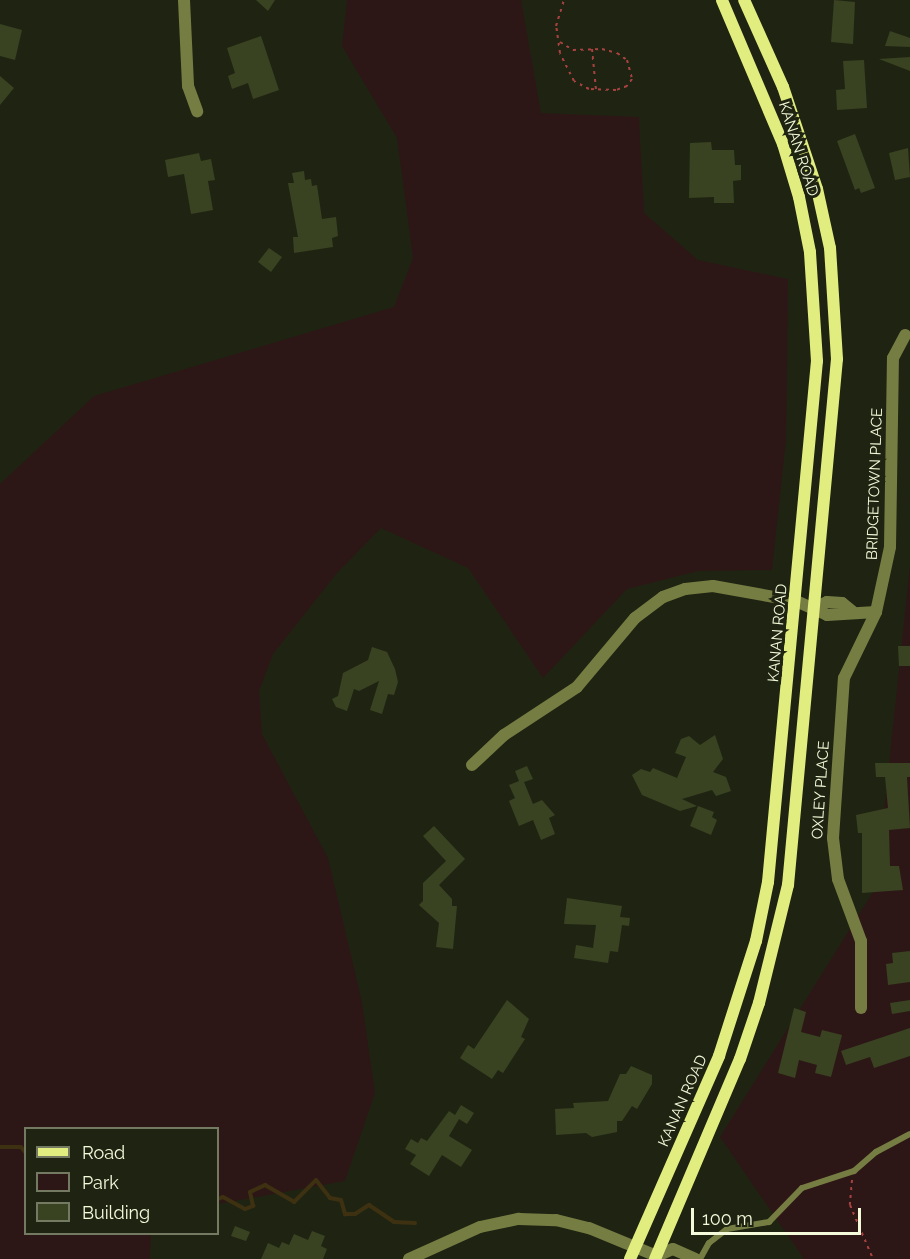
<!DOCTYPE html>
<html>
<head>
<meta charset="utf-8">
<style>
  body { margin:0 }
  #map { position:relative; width:910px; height:1259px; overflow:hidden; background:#1f2412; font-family:Raleway,sans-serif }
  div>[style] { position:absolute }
  .green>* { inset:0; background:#2d1716 }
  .stream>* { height:4px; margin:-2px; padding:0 2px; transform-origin:2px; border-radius:2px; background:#3e3111 }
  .building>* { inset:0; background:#394221 }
  .path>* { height:2px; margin-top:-1px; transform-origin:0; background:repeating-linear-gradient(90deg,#a84240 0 3px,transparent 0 7.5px) }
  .lane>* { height:6px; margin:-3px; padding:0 3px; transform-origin:3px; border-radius:3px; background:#767d43 }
  .street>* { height:12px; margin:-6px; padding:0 6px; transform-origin:6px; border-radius:6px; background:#767d43 }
  .secondary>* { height:12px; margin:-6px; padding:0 6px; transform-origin:6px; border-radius:6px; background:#e1ed7e }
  span { translate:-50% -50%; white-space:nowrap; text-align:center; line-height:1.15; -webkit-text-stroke:6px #1f2412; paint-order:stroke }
  .street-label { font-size:15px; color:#f4fada }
  .legend { position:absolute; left:24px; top:1127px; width:195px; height:108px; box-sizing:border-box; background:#1f2412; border:2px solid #747a62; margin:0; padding:8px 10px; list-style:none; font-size:18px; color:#f4fada }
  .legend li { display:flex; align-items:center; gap:12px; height:30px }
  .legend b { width:30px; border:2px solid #747a62 }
  .scale { position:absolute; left:691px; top:1208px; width:170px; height:27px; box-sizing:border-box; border:3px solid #f4fada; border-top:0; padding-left:8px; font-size:18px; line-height:21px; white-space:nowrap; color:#f4fada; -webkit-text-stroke:4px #1f2412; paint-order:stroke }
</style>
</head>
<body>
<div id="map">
  <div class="green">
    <i style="clip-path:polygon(347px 0,521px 0,541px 113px,639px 117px,644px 213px,698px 260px,788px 279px,786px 440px,772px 570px,698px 571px,627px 589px,543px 678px,468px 568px,381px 528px,337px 573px,273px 654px,259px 691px,262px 734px,328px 858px,362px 1002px,375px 1093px,345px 1181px,218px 1204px,218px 1128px,26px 1128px,26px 1234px,151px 1234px,150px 1259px,0 1259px,0 484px,94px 396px,394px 307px,413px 258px,397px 138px,342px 46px)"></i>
    <i style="clip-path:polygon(910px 565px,910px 1259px,804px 1259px,720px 1137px,876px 887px)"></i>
  </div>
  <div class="stream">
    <i style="left:0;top:1147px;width:21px"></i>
    <i style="left:21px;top:1147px;width:8px;rotate:50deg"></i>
    <i style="left:218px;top:1199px;width:5px;rotate:-22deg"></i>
    <i style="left:223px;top:1197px;width:25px;rotate:29deg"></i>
    <i style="left:245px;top:1209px;width:9px;rotate:-21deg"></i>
    <i style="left:253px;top:1206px;width:14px;rotate:-102deg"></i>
    <i style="left:250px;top:1192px;width:17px;rotate:-25deg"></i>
    <i style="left:265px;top:1185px;width:34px;rotate:30deg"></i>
    <i style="left:294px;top:1202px;width:31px;rotate:-45deg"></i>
    <i style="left:316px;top:1180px;width:23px;rotate:52deg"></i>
    <i style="left:330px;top:1198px;width:11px;rotate:10deg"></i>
    <i style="left:341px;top:1200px;width:15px;rotate:74deg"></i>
    <i style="left:345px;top:1214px;width:10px"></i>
    <i style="left:355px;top:1214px;width:17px;rotate:-33deg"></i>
    <i style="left:369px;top:1205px;width:30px;rotate:34deg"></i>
    <i style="left:394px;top:1222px;width:21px;rotate:3deg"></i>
  </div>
  <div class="building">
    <i style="clip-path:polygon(256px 0,275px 0,268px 11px)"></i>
    <i style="clip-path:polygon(834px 0,855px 2px,853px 44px,831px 42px)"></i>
    <i style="clip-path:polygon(0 24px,22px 30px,15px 60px,0 56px)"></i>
    <i style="clip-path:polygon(890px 31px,910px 38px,910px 47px,885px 46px)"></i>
    <i style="clip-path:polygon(261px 36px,279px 90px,253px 99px,248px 83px,232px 89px,228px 76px,235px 73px,227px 48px)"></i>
    <i style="clip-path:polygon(910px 57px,910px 71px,879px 59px)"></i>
    <i style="clip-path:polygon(864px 60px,867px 108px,837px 110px,836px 90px,845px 89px,843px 61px)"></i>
    <i style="clip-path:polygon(0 76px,14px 88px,0 105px)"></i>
    <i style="clip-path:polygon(855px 134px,875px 188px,861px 193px,859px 188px,855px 190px,837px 141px)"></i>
    <i style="clip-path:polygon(711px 142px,712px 150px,734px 150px,735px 165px,741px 165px,741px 180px,733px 181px,734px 203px,714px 203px,714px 197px,689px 198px,690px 143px)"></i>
    <i style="clip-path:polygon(908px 148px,910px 177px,895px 180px,889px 153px)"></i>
    <i style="clip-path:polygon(199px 153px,201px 161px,211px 159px,215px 180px,208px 181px,213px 210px,191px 214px,184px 174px,168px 177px,165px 160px)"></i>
    <i style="clip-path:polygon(304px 171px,305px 180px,311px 179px,312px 186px,317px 185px,322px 219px,336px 217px,338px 236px,332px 238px,333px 247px,294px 253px,293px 237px,298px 237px,288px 183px,294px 183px,292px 173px)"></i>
    <i style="clip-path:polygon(269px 248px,282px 257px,271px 272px,258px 262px)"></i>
    <i style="clip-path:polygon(898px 646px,910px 646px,910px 666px,899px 666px)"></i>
    <i style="clip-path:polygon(372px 647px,387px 652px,395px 669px,398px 682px,394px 695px,388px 694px,382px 714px,370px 710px,379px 681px,359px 691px,354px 689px,347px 711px,336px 707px,332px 699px,338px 696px,343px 673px,368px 660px)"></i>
    <i style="clip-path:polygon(715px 735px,723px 759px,713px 772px,726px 777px,731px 791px,716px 796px,712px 790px,682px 799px,697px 806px,680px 811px,642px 795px,632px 775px,641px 769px,650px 772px,653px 768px,677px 778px,686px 757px,675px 753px,681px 739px,689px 736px,700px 745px)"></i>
    <i style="clip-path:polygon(875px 763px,910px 763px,910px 777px,907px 777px,910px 828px,889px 830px,890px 866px,899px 866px,903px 890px,862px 893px,862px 833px,858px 833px,856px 815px,888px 808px,885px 777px,876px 777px)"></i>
    <i style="clip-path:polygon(527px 766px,533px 779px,524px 782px,533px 804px,542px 800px,555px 815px,549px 818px,555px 834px,541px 840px,533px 820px,519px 826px,509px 801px,515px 798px,509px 785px,519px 781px,515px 771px)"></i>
    <i style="clip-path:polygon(698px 806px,714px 812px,712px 817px,717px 820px,711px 835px,690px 826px)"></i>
    <i style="clip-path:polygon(434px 826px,465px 859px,439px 885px,452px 899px,452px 906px,457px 906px,453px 949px,436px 947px,439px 923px,419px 905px,423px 901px,423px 883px,446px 861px,423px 836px)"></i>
    <i style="clip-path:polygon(567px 898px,622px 906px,620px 917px,630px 918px,629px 926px,622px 925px,618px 952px,610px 951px,608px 963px,574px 958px,576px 945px,593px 948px,596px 925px,564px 924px)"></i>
    <i style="clip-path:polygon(910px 951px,910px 982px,888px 985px,886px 964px,893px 963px,892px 953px)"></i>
    <i style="clip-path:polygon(507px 1000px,529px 1019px,521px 1037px,525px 1039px,503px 1073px,498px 1070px,492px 1079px,460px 1058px,468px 1045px,474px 1049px)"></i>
    <i style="clip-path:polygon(910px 1000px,910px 1011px,892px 1014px,890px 1003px)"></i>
    <i style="clip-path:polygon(794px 1008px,806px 1012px,801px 1032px,820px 1037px,822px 1030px,842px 1035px,831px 1077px,815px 1073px,817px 1065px,799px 1060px,795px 1078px,778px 1073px)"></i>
    <i style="clip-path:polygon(910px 1028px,910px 1056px,874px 1068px,870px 1057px,846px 1065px,841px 1051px)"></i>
    <i style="clip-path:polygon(631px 1066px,652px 1075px,652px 1084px,637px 1109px,632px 1106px,622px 1121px,617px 1121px,617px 1132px,592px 1137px,586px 1133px,556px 1135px,555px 1109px,574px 1108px,573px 1103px,608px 1101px,620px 1074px,626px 1074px)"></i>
    <i style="clip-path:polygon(461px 1105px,474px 1113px,467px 1124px,459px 1119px,449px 1136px,472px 1150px,461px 1167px,442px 1155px,429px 1176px,410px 1164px,416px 1155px,405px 1149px,411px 1139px,418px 1143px,421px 1138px,427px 1141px,449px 1111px,455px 1115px)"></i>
    <i style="clip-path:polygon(235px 1226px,250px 1232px,246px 1241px,231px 1236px)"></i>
    <i style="clip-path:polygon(312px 1231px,325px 1236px,321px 1246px,327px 1249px,323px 1259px,261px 1259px,268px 1243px,279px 1248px,282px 1242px,289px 1245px,294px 1234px,308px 1240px)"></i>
  </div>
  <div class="path">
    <i style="left:560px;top:42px;width:15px;rotate:32deg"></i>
    <i style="left:573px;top:50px;width:29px;rotate:-2deg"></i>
    <i style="left:602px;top:49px;width:16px;rotate:15deg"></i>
    <i style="left:617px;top:53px;width:12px;rotate:35deg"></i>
    <i style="left:627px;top:60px;width:20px;rotate:75deg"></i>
    <i style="left:632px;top:79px;width:9px;rotate:126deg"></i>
    <i style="left:627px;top:86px;width:12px;rotate:160deg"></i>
    <i style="left:616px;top:90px;width:27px;rotate:-178deg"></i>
    <i style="left:589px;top:89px;width:17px;rotate:-152deg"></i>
    <i style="left:574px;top:81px;width:31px;rotate:-117deg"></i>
    <i style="left:560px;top:53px;width:27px;rotate:-98deg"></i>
    <i style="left:556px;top:26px;width:27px;rotate:-73deg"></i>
    <i style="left:592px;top:49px;width:41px;rotate:84.4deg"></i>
    <i style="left:852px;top:1180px;width:25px;rotate:95deg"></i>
    <i style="left:850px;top:1205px;width:59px;rotate:66.9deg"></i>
  </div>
  <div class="lane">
    <i style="left:700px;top:1259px;width:18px;rotate:-61deg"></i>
    <i style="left:709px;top:1243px;width:23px;rotate:-38deg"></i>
    <i style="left:727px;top:1229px;width:43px;rotate:-9.5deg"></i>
    <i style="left:769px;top:1222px;width:47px;rotate:-45.9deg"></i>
    <i style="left:802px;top:1188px;width:55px;rotate:-18.1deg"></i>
    <i style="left:854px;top:1171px;width:29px;rotate:-41deg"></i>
    <i style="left:876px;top:1152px;width:38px;rotate:-28deg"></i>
  </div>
  <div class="street">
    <i style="left:184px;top:0;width:86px;rotate:87.3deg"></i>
    <i style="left:188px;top:86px;width:27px;rotate:70deg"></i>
    <i style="left:814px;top:608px;width:14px;rotate:-25deg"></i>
    <i style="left:827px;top:602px;width:15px;rotate:4deg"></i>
    <i style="left:842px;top:603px;width:13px;rotate:39deg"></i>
    <i style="left:472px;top:765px;width:44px;rotate:-43.2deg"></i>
    <i style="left:504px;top:735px;width:87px;rotate:-33.3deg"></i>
    <i style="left:577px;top:687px;width:90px;rotate:-50deg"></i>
    <i style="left:635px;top:618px;width:35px;rotate:-37deg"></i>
    <i style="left:663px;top:597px;width:23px;rotate:-20deg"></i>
    <i style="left:685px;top:589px;width:28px;rotate:-6deg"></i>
    <i style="left:713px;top:586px;width:84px;rotate:10.2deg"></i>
    <i style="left:796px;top:601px;width:34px;rotate:24deg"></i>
    <i style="left:827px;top:615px;width:49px;rotate:-3.5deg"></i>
    <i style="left:876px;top:612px;width:66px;rotate:-77.8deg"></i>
    <i style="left:890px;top:547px;width:189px;rotate:-89.1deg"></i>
    <i style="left:893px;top:358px;width:26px;rotate:-62deg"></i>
    <i style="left:861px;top:1008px;width:67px;rotate:-90deg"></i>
    <i style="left:861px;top:941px;width:66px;rotate:-110.4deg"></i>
    <i style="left:838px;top:879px;width:41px;rotate:-97deg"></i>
    <i style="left:833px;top:838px;width:160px;rotate:-86.1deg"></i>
    <i style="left:844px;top:678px;width:73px;rotate:-64.1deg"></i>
    <i style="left:409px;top:1259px;width:78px;rotate:-24.3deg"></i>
    <i style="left:480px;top:1227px;width:40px;rotate:-12deg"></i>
    <i style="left:519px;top:1219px;width:37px;rotate:2deg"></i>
    <i style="left:556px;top:1220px;width:34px;rotate:14deg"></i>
    <i style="left:589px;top:1228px;width:74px;rotate:22.4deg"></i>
    <i style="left:657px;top:1256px;width:17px;rotate:-24deg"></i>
    <i style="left:673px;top:1249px;width:24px;rotate:24deg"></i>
  </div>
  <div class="secondary">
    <i style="left:630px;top:1259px;width:222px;rotate:-66.3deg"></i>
    <i style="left:719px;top:1056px;width:121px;rotate:-72.2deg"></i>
    <i style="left:756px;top:941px;width:60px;rotate:-78.5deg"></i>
    <i style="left:768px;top:882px;width:523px;rotate:-84.63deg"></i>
    <i style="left:817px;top:361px;width:109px;rotate:-93.7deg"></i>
    <i style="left:810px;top:252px;width:56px;rotate:-101.3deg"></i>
    <i style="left:799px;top:197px;width:55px;rotate:-106.8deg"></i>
    <i style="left:783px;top:144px;width:156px;rotate:-113deg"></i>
    <i style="left:655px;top:1259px;width:217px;rotate:-67deg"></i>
    <i style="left:740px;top:1059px;width:59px;rotate:-71.3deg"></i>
    <i style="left:759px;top:1003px;width:122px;rotate:-76.2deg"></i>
    <i style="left:788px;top:885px;width:528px;rotate:-84.68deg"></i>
    <i style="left:837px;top:359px;width:111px;rotate:-93.6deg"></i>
    <i style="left:830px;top:248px;width:60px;rotate:-102.4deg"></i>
    <i style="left:817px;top:189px;width:108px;rotate:-108.4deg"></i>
    <i style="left:783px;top:87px;width:95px;rotate:-114.1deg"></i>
  </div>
  <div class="street-label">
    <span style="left:798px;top:149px;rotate:72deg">KANAN ROAD</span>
    <span style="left:875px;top:484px;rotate:-88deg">BRIDGETOWN PLACE</span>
    <span style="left:778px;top:633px;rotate:-85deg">KANAN ROAD</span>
    <span style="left:821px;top:790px;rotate:-86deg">OXLEY PLACE</span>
    <span style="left:683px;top:1101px;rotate:-66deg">KANAN ROAD</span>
  </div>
  <ul class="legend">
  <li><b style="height:8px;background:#e1ed7e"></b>Road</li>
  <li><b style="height:16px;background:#2d1716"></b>Park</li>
  <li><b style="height:16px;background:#394221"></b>Building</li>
  </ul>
  <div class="scale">100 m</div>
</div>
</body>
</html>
